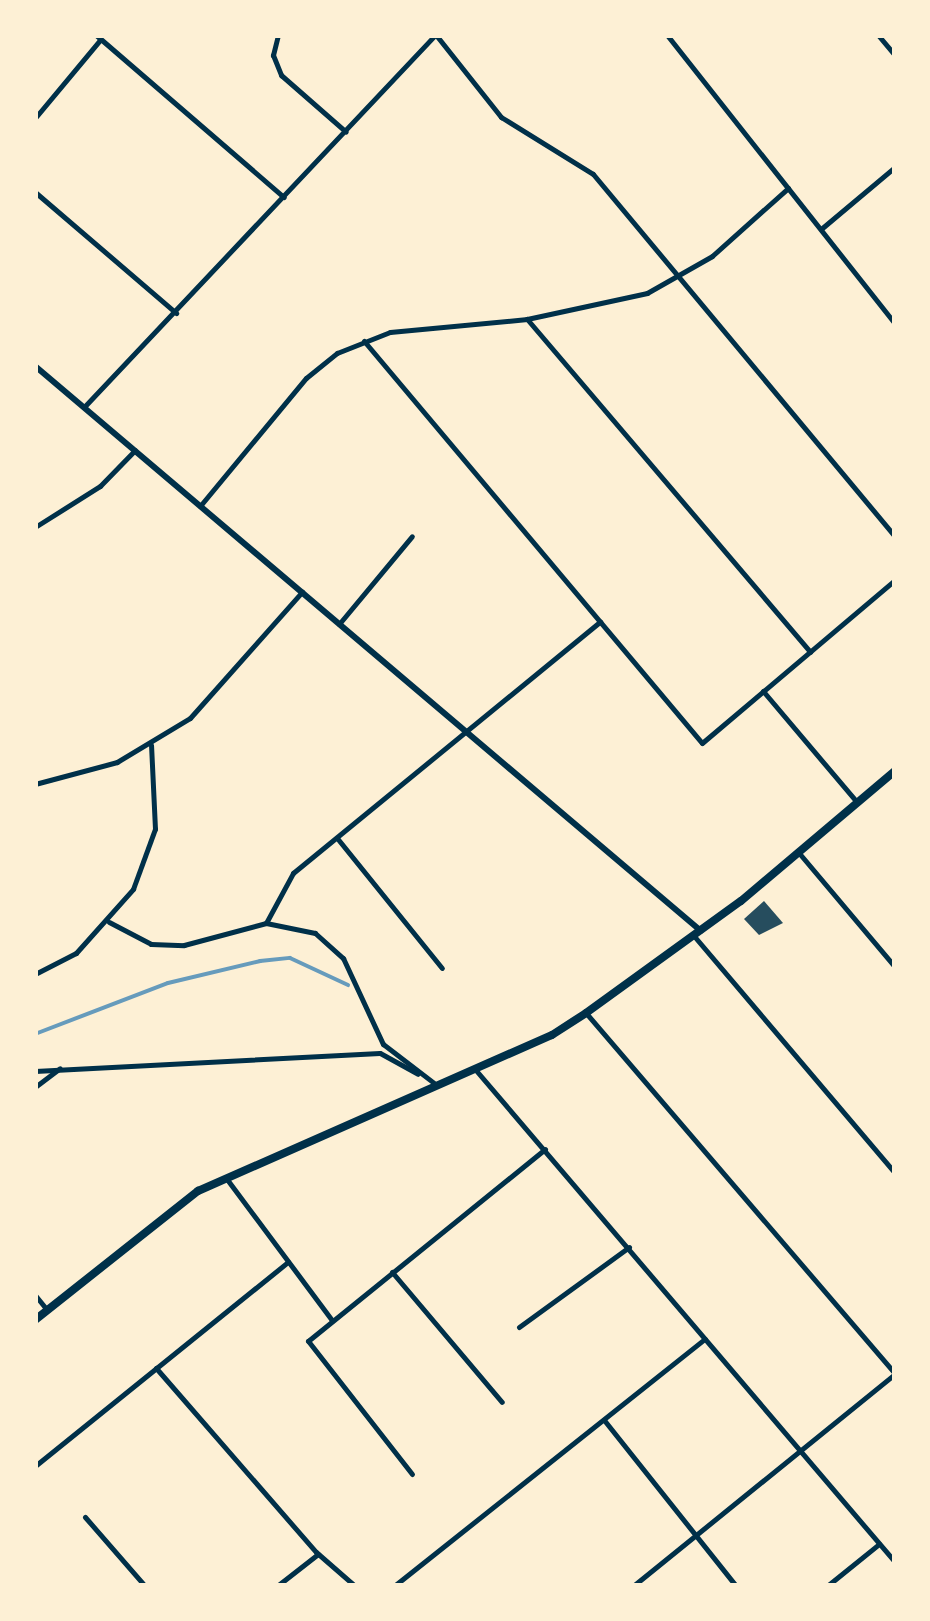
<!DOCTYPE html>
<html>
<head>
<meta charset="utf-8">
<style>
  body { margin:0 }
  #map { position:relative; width:930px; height:1621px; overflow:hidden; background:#fdf0d5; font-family:"Titillium Web",sans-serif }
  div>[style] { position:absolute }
  .stream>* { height:4px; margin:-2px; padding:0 2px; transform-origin:2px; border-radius:2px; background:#669bbc }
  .building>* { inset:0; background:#264d5e }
  .minor>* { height:5px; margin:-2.5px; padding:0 2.5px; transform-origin:2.5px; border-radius:2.5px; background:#003049 }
  .secondary>* { height:6px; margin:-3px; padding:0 3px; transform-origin:3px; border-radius:3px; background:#003049 }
  .primary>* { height:8px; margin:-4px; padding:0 4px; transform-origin:4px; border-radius:4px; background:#003049 }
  span { translate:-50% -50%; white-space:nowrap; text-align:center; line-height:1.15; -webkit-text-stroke:10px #fdf0d5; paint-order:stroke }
  .frame { position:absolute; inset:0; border:38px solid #fdf0d5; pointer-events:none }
</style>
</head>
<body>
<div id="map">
  <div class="stream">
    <i style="left:35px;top:1034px;width:142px;rotate:-21deg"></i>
    <i style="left:168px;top:983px;width:95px;rotate:-13.4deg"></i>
    <i style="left:260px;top:961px;width:30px;rotate:-6deg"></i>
    <i style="left:290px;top:958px;width:64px;rotate:25deg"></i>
  </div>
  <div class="building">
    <i style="clip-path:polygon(764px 901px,783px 923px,759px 935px,744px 919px)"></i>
  </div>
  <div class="minor">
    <i style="left:96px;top:35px;width:248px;rotate:40.8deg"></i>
    <i style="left:278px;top:35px;width:21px;rotate:104deg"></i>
    <i style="left:273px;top:55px;width:22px;rotate:68deg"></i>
    <i style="left:281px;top:75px;width:86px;rotate:41.2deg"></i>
    <i style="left:436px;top:35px;width:105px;rotate:51.6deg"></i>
    <i style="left:501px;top:117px;width:108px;rotate:31.8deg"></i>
    <i style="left:593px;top:174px;width:472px;rotate:50.2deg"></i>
    <i style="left:667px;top:35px;width:368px;rotate:51.7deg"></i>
    <i style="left:878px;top:35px;width:26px;rotate:50deg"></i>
    <i style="left:35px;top:118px;width:102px;rotate:-50.2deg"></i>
    <i style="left:35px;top:192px;width:186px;rotate:40.6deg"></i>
    <i style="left:821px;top:229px;width:97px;rotate:-40deg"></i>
    <i style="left:527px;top:319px;width:437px;rotate:49.6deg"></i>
    <i style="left:364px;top:341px;width:525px;rotate:49.94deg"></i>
    <i style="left:702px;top:743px;width:253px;rotate:-40.2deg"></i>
    <i style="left:84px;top:407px;width:511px;rotate:-46.66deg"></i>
    <i style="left:200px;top:506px;width:166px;rotate:-50.4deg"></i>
    <i style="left:306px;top:378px;width:40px;rotate:-39deg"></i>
    <i style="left:337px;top:353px;width:57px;rotate:-21.6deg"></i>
    <i style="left:390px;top:332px;width:138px;rotate:-5.4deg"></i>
    <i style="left:527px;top:319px;width:123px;rotate:-12.2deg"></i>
    <i style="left:647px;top:293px;width:75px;rotate:-29.6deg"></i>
    <i style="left:712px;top:256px;width:102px;rotate:-41.8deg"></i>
    <i style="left:35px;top:527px;width:77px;rotate:-32.2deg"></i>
    <i style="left:100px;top:486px;width:50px;rotate:-45.8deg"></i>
    <i style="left:339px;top:624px;width:114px;rotate:-50.3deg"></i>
    <i style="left:763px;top:691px;width:143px;rotate:49.8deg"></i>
    <i style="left:35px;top:784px;width:85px;rotate:-15deg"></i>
    <i style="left:117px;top:762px;width:85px;rotate:-31.1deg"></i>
    <i style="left:190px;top:718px;width:169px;rotate:-48.4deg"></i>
    <i style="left:337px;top:838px;width:167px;rotate:51.1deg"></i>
    <i style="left:799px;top:853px;width:149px;rotate:49.9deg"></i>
    <i style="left:109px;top:922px;width:47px;rotate:27.6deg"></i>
    <i style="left:151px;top:944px;width:33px;rotate:2deg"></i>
    <i style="left:184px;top:945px;width:85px;rotate:-15deg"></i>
    <i style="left:266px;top:923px;width:50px;rotate:11.5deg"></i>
    <i style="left:315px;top:933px;width:38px;rotate:42deg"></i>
    <i style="left:343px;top:958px;width:95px;rotate:65.1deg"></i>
    <i style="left:383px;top:1044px;width:64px;rotate:37.4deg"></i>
    <i style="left:266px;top:923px;width:57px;rotate:-61.6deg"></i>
    <i style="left:293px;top:873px;width:397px;rotate:-39.3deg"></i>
    <i style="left:694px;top:936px;width:311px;rotate:49.7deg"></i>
    <i style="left:35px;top:974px;width:46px;rotate:-27.1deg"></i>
    <i style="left:76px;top:953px;width:86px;rotate:-48.3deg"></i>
    <i style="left:133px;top:889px;width:64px;rotate:-69.9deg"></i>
    <i style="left:155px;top:829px;width:84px;rotate:-92.7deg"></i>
    <i style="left:586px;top:1013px;width:475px;rotate:49.4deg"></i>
    <i style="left:474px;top:1068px;width:649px;rotate:49.56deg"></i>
    <i style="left:35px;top:1071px;width:345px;rotate:-3deg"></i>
    <i style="left:380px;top:1053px;width:43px;rotate:28.9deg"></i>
    <i style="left:35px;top:1087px;width:31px;rotate:-37deg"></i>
    <i style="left:226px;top:1178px;width:177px;rotate:53.3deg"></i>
    <i style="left:392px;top:1272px;width:170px;rotate:49.8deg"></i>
    <i style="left:35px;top:1295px;width:19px;rotate:51deg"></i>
    <i style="left:519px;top:1327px;width:136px;rotate:-36deg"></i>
    <i style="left:156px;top:1368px;width:244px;rotate:49deg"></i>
    <i style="left:316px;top:1552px;width:52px;rotate:41.1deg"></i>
    <i style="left:604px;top:1420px;width:212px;rotate:51.5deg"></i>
    <i style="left:35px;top:1466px;width:325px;rotate:-38.9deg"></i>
    <i style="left:412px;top:1474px;width:169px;rotate:-128deg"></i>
    <i style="left:308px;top:1341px;width:305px;rotate:-39deg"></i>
    <i style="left:85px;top:1517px;width:91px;rotate:49deg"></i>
    <i style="left:277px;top:1586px;width:52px;rotate:-38deg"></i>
    <i style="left:394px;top:1586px;width:397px;rotate:-38.5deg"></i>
    <i style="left:633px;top:1586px;width:337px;rotate:-39deg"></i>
    <i style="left:827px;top:1586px;width:67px;rotate:-38.9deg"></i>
  </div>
  <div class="secondary">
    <i style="left:35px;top:366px;width:873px;rotate:40.31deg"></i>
  </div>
  <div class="primary">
    <i style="left:35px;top:1320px;width:208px;rotate:-38.4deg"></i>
    <i style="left:198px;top:1191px;width:387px;rotate:-23.8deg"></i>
    <i style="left:552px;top:1035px;width:40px;rotate:-32.9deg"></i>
    <i style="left:586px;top:1013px;width:191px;rotate:-35.9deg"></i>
    <i style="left:741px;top:901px;width:202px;rotate:-40.2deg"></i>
  </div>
  <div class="frame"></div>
</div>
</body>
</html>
